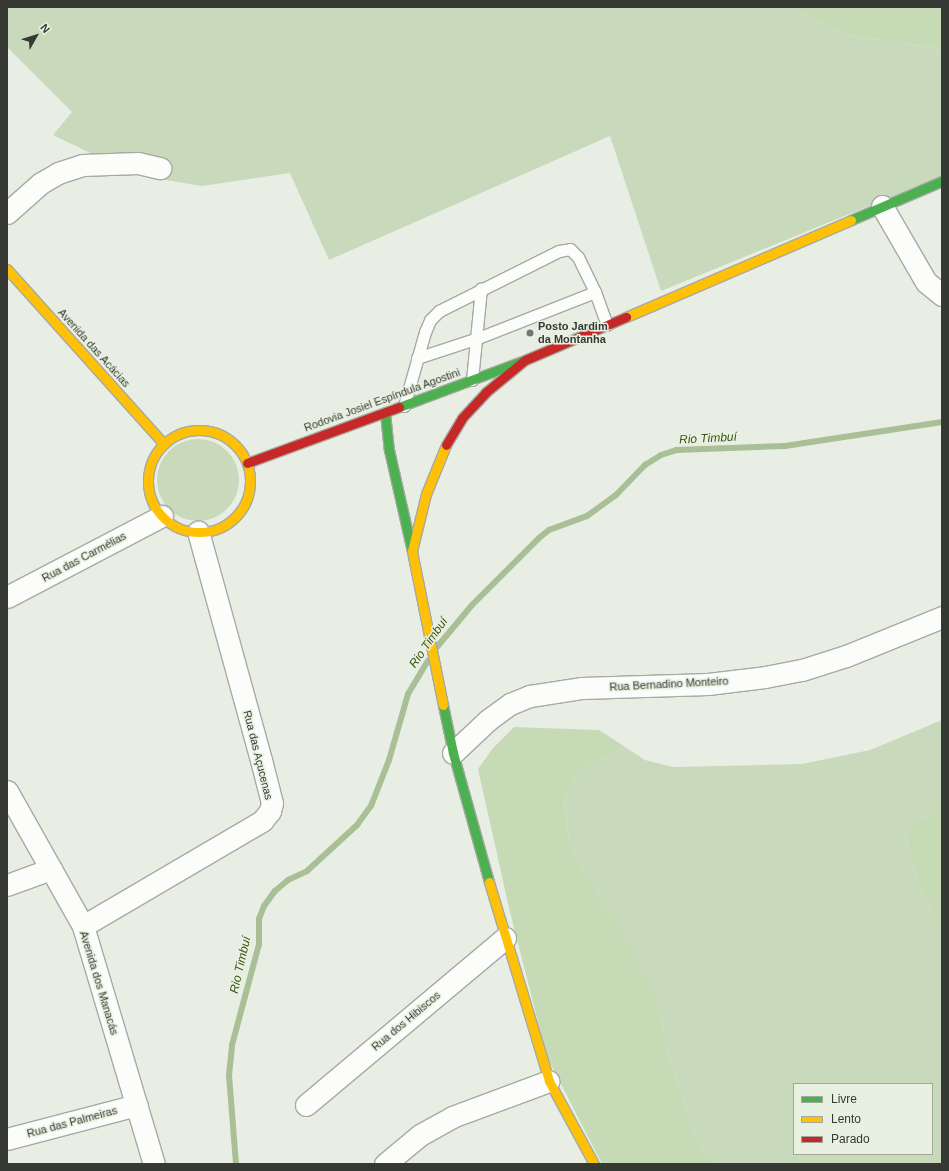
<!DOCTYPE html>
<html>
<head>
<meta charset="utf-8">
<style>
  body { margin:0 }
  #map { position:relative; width:949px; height:1171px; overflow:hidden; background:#e9eee4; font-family:Arial,sans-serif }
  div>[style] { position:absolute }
  .green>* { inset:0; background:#c9d9bb }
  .round { border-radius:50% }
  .forest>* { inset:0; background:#c7dab6 }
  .stream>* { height:6px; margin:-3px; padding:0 3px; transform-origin:3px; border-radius:3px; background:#a9bf95 }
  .roads { filter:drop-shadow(1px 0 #a6aaa3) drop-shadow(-1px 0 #a6aaa3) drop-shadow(0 1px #a6aaa3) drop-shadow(0 -1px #a6aaa3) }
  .lane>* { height:11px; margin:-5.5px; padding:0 5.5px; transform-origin:5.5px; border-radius:5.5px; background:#fcfcfb }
  .street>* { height:21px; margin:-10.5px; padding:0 10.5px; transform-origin:10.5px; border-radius:10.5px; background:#fcfcfb }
  .fast>* { height:9px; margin:-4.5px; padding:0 4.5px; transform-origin:4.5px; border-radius:4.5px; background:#4caf50 }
  .slow>* { height:9px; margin:-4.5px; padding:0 4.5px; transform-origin:4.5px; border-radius:4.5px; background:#ffc107 }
  .slow>.ring { margin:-4.5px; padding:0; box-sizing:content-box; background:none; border:9px solid #ffc107; border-radius:50% }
  .jam>* { height:9px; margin:-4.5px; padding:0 4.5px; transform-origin:4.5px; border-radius:4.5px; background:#c62828 }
  .dots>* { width:11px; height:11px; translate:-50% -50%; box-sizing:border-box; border:2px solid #e8f1e1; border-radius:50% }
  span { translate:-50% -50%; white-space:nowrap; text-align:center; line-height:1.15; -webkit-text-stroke:3px #e8f1e1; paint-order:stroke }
  .poi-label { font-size:11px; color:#363933; font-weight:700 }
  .left { translate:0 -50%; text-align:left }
  .street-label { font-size:11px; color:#363933 }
  .water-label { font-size:12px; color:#385318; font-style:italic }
  .frame { position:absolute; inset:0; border:8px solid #363933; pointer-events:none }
  .legend { position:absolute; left:793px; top:1083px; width:140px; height:72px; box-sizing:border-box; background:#e8f1e1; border:1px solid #a1a79b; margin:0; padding:5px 7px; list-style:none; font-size:12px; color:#363933 }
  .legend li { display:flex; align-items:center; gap:8px; height:20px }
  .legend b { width:20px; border:1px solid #a1a79b }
  .north { position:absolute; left:16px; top:16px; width:40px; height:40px; -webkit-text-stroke:3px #e8f1e1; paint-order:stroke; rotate:51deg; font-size:11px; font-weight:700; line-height:16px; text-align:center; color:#363933 }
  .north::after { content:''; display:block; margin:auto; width:14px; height:18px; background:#363933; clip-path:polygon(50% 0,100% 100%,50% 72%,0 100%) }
</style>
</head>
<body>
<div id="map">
  <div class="green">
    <i style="clip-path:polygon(7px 7px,792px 7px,846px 35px,942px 49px,942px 176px,661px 291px,610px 136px,329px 260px,290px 173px,202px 186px,136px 175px,53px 135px,72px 112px,7px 47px)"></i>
    <i class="round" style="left:157px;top:439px;width:82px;height:82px"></i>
    <i style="clip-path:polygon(evenodd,942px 720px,942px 799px,926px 818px,910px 826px,906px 839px,920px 887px,942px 928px,942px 1164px,714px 1164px,695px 1138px,665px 1043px,661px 1015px,613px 917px,570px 847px,564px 798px,577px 777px,591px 765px,625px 747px,645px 760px,673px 767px,802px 764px,870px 750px,942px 720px,794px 1084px,932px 1084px,932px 1154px,794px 1154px,794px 1084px)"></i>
  </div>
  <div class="forest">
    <i style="clip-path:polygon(792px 7px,942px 7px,942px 49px,846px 35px)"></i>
    <i style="clip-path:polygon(514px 727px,599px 730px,625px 747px,591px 765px,577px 777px,564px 798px,570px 847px,613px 917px,652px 990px,661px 1015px,665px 1043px,695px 1138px,714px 1164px,602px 1164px,547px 1057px,510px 912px,478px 769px,493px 748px)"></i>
    <i style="clip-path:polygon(942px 799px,942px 928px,920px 887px,906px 839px,910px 826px,926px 818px)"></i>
  </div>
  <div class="stream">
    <i style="left:437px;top:647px;width:55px;rotate:-50.2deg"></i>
    <i style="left:472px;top:605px;width:95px;rotate:-45deg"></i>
    <i style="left:539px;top:538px;width:13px;rotate:-39deg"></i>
    <i style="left:549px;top:530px;width:40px;rotate:-20.2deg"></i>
    <i style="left:587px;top:516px;width:36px;rotate:-36deg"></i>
    <i style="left:616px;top:495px;width:42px;rotate:-46deg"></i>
    <i style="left:645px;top:465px;width:19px;rotate:-32deg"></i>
    <i style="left:661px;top:455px;width:16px;rotate:-18deg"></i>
    <i style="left:676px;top:450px;width:109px;rotate:-2.1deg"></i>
    <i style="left:785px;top:446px;width:159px;rotate:-8.7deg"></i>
    <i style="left:236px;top:1164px;width:89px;rotate:-94.5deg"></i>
    <i style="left:229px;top:1075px;width:30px;rotate:-84deg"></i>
    <i style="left:232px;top:1045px;width:105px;rotate:-75deg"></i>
    <i style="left:259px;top:944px;width:25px;rotate:-90deg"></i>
    <i style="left:259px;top:919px;width:14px;rotate:-69deg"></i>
    <i style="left:264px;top:906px;width:19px;rotate:-54deg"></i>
    <i style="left:275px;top:891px;width:17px;rotate:-40deg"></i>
    <i style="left:288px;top:880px;width:21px;rotate:-25deg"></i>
    <i style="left:307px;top:871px;width:68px;rotate:-42.6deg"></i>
    <i style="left:357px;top:825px;width:24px;rotate:-54deg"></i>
    <i style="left:371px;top:806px;width:49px;rotate:-68.6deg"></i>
    <i style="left:389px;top:760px;width:69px;rotate:-73.9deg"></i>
    <i style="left:408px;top:694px;width:39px;rotate:-59deg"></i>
  </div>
  <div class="roads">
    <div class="lane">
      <i style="left:417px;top:358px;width:64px;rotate:-18.2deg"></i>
      <i style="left:478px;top:338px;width:126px;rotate:-21.5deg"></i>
      <i style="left:472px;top:380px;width:92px;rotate:-84.4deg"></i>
      <i style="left:404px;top:406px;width:77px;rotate:-74.2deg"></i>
      <i style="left:425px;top:332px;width:13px;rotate:-67deg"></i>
      <i style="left:430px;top:320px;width:13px;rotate:-45deg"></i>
      <i style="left:439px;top:311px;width:134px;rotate:-26.6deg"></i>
      <i style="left:559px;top:251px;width:11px;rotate:-10deg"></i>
      <i style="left:570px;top:249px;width:11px;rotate:45deg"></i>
      <i style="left:578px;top:257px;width:39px;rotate:64deg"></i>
      <i style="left:595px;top:292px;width:35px;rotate:70deg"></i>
    </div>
    <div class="street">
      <i style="left:882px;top:206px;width:88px;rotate:59.9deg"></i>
      <i style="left:926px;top:282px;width:21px;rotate:39deg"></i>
      <i style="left:7px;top:213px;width:45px;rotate:-41.4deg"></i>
      <i style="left:41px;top:183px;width:20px;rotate:-30deg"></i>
      <i style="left:58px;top:173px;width:25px;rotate:-18deg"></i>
      <i style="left:82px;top:165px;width:56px;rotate:-2deg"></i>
      <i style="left:138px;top:163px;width:23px;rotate:13deg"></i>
      <i style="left:7px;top:597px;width:175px;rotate:-27.6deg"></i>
      <i style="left:453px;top:753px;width:48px;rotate:-43.3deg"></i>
      <i style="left:488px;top:720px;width:27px;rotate:-36deg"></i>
      <i style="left:510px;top:704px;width:22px;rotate:-22deg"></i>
      <i style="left:530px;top:696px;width:53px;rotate:-8.7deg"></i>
      <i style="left:582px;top:688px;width:126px;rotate:-1.8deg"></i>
      <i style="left:708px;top:684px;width:57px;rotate:-7deg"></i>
      <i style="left:765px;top:677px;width:38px;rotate:-11deg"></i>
      <i style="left:802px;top:670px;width:46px;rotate:-17.7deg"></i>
      <i style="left:846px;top:656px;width:104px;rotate:-22.1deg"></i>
      <i style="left:7px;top:791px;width:155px;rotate:60.6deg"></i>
      <i style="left:83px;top:926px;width:248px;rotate:73.4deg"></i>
      <i style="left:7px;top:885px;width:47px;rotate:-20deg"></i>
      <i style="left:83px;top:926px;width:208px;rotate:-30.4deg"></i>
      <i style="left:262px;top:821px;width:13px;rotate:-51deg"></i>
      <i style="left:270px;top:811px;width:8px;rotate:-76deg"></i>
      <i style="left:272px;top:803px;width:44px;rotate:-104.3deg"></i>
      <i style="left:261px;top:760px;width:237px;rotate:-105.4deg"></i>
      <i style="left:306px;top:1105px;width:260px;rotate:-40deg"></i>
      <i style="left:7px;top:1139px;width:134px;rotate:-14.7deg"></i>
      <i style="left:385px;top:1164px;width:45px;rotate:-39.6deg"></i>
      <i style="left:420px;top:1135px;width:37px;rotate:-29deg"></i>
      <i style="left:452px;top:1117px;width:103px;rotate:-20.4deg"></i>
    </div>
    <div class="fast">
      <i style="left:851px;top:220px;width:99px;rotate:-23.2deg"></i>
      <i style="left:399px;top:407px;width:131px;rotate:-20.5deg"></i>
      <i style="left:385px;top:413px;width:37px;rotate:84deg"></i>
      <i style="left:389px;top:450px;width:104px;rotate:77.2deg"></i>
      <i style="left:443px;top:705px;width:49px;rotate:78.2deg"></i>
      <i style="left:453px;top:753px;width:134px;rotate:74.4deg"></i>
    </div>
    <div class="slow">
      <i style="left:7px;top:269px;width:235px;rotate:48.1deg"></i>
      <i style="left:626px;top:317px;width:245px;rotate:-23.3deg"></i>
      <i class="ring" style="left:148px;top:430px;width:93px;height:93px"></i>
      <i style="left:443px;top:705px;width:157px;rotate:-101.4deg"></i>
      <i style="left:412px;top:551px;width:59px;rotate:-76.2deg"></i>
      <i style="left:426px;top:494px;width:53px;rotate:-67.8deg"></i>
      <i style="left:489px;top:882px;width:208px;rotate:73.2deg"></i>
      <i style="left:549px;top:1081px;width:94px;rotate:61.5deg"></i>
    </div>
    <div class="jam">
      <i style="left:446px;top:445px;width:31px;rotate:-59deg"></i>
      <i style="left:462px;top:418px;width:35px;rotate:-47deg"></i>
      <i style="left:486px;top:392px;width:50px;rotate:-39.4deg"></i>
      <i style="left:525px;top:360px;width:110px;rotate:-23.1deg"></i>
      <i style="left:247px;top:463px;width:162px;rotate:-20.2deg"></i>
    </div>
  </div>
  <div class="dots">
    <i style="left:530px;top:333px;background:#757871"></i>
  </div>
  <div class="poi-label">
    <span class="left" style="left:538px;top:333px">Posto Jardim<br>da Montanha</span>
  </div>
  <div class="street-label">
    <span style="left:94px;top:348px;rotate:48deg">Avenida das Acácias</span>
    <span style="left:382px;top:400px;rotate:-20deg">Rodovia Josiel Espíndula Agostini</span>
    <span style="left:84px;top:557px;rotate:-28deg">Rua das Carmélias</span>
    <span style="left:669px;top:684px;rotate:-3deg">Rua Bernadino Monteiro</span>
    <span style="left:258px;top:755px;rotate:76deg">Rua das Açucenas</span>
    <span style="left:99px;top:983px;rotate:73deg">Avenida dos Manacás</span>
    <span style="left:406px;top:1021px;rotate:-40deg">Rua dos Hibiscos</span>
    <span style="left:72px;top:1122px;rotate:-15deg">Rua das Palmeiras</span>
  </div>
  <div class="water-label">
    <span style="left:708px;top:439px;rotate:-3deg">Rio Timbuí</span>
    <span style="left:429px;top:643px;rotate:-55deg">Rio Timbuí</span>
    <span style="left:241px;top:965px;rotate:-77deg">Rio Timbuí</span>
  </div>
  <div class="frame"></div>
  <ul class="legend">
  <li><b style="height:5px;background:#4caf50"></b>Livre</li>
  <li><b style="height:5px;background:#ffc107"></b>Lento</li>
  <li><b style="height:5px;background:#c62828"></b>Parado</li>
  </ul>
  <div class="north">N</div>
</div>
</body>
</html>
